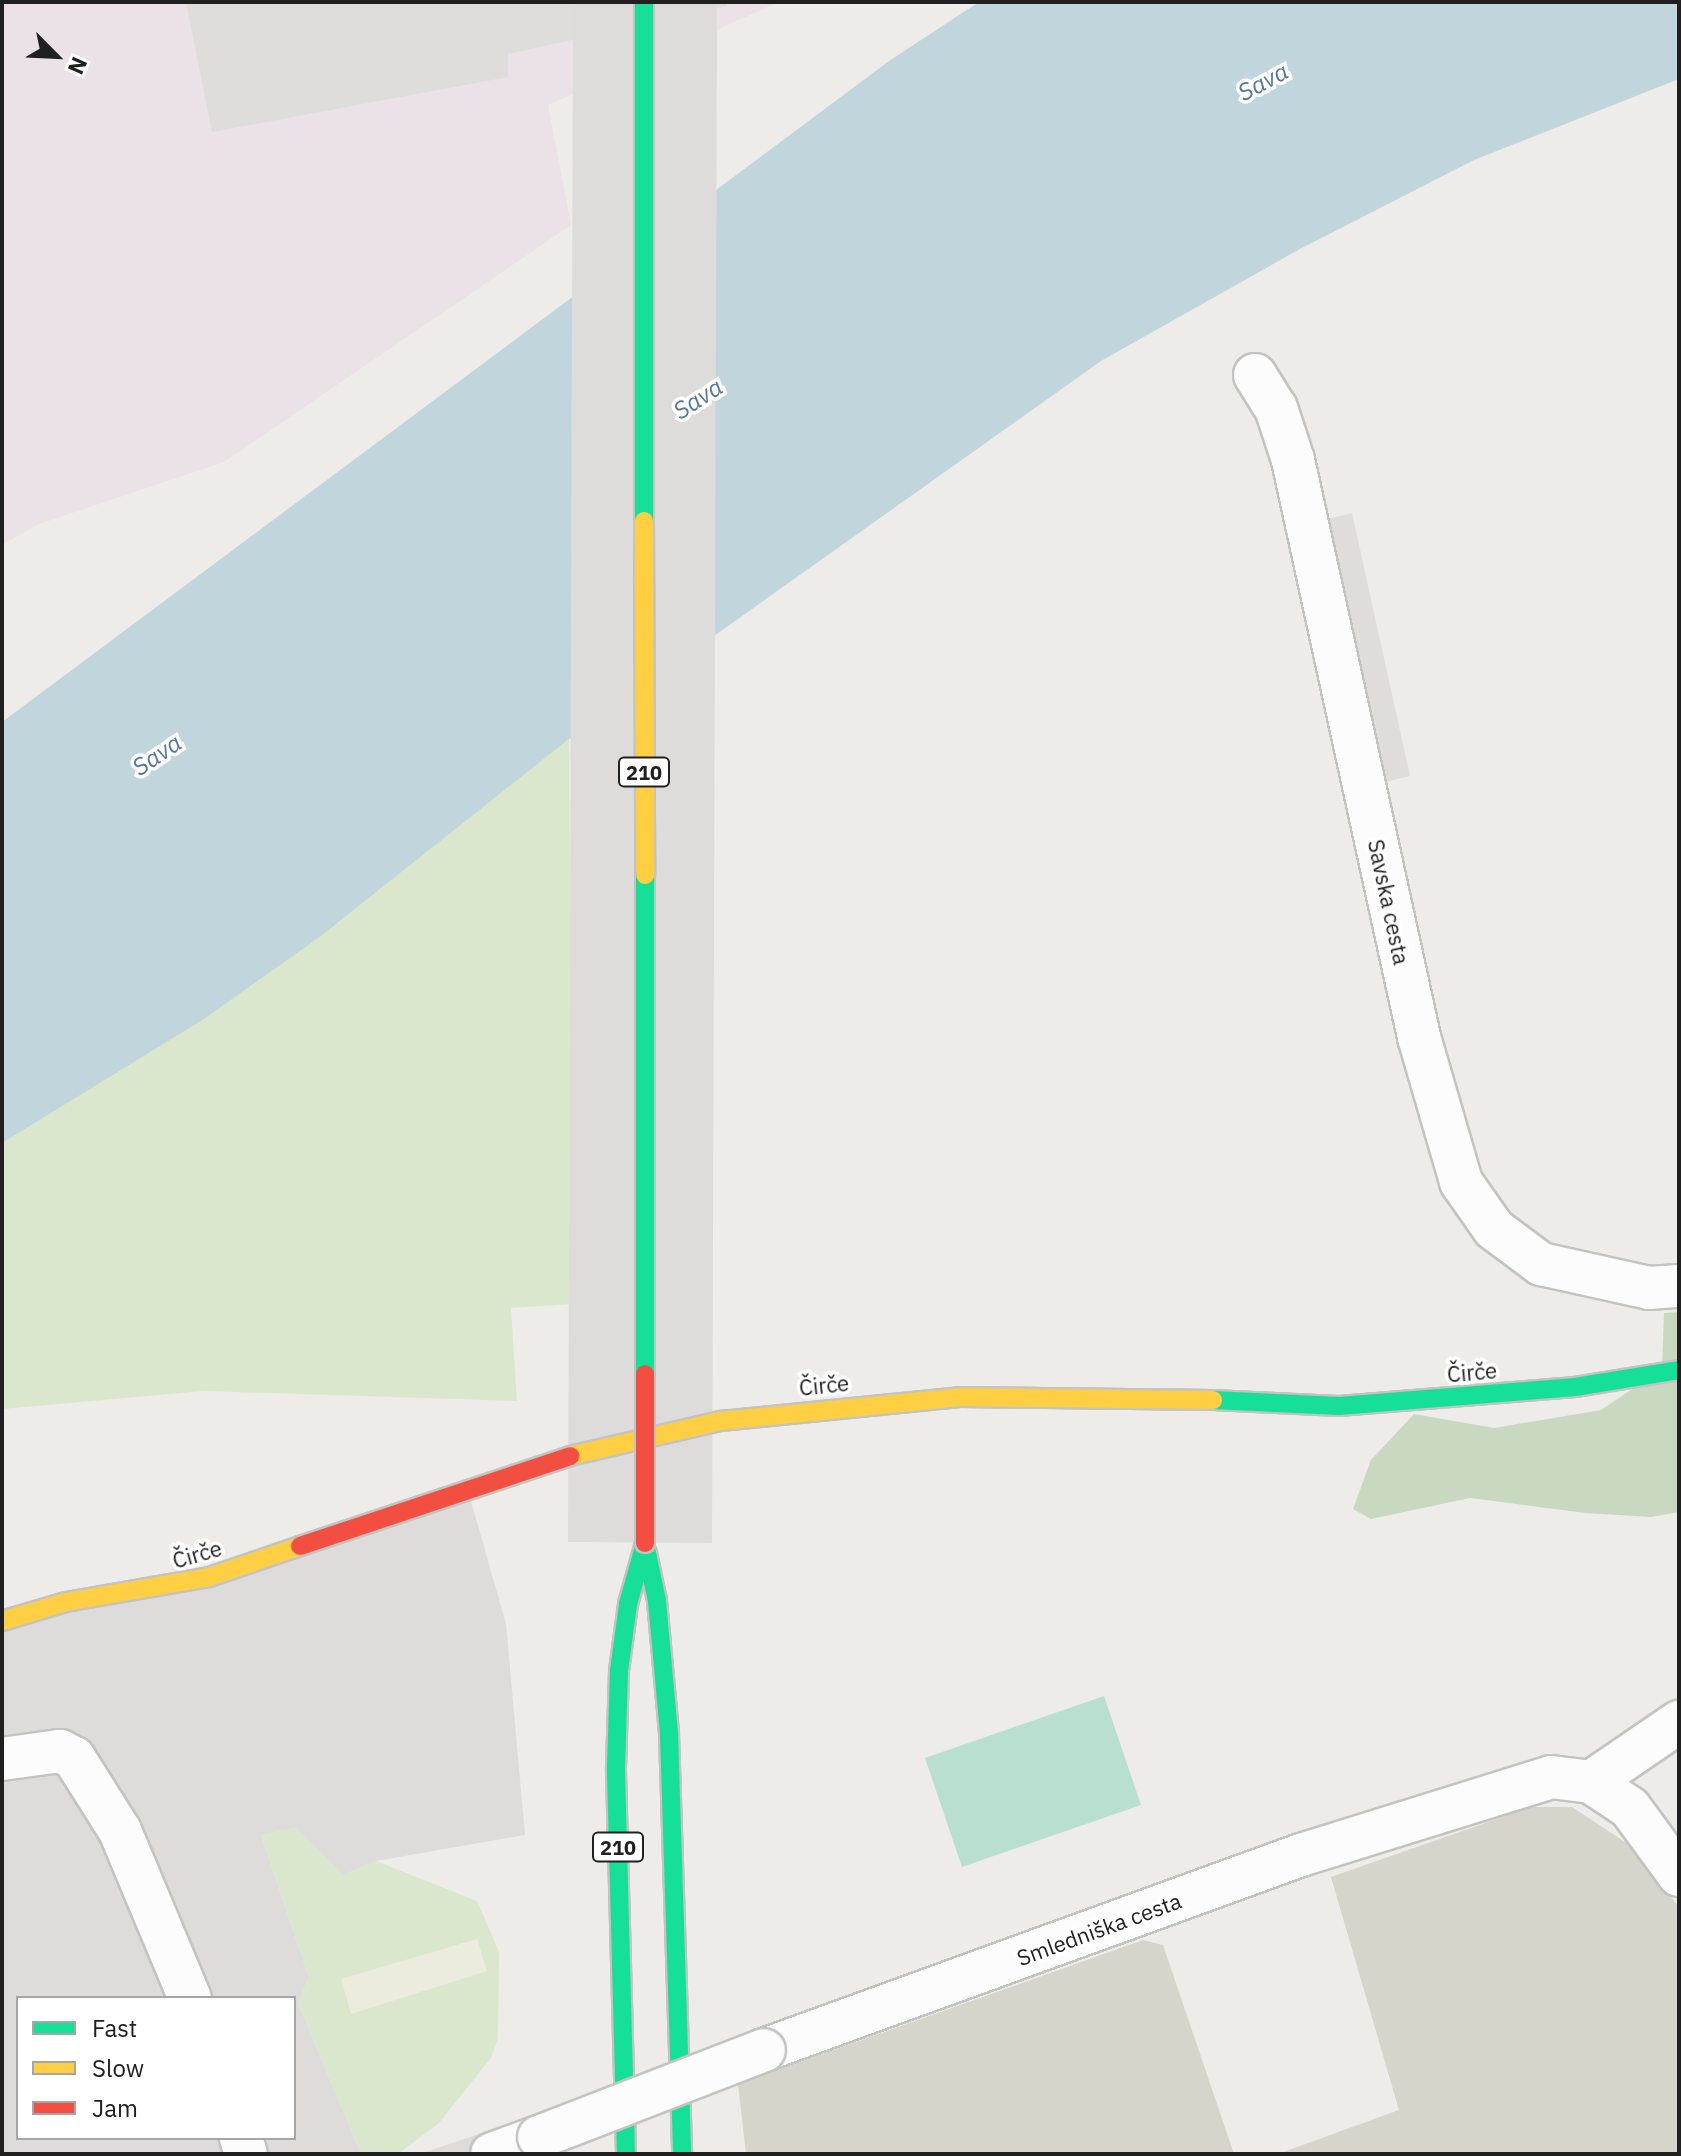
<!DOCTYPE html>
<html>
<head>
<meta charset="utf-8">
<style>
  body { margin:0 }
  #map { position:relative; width:1681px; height:2156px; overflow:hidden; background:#edece9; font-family:"IBM Plex Sans",sans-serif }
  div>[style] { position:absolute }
  .residential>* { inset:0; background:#dddcda }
  .industrial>* { inset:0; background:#eae2e7 }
  .construction>* { inset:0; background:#d5d5cc }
  .farmland>* { inset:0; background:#ebebde }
  .grass>* { inset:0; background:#dae7cc }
  .forest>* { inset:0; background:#c9d9c1 }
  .pitch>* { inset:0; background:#b9dfd0 }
  .parking>* { inset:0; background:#dedddc }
  .water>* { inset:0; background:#c0d6dc }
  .pier>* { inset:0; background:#dddcdb }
  .roads { filter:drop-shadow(2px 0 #c3c3c1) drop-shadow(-2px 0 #c3c3c1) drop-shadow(0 2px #c3c3c1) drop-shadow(0 -2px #c3c3c1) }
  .street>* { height:42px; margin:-21px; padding:0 21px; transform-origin:21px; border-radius:21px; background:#fcfcfc }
  .fast>* { height:18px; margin:-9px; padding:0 9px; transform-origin:9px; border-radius:9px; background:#16e098 }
  .slow>* { height:18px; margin:-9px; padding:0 9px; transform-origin:9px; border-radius:9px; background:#ffcf43 }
  .jam>* { height:18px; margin:-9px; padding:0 9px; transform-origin:9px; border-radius:9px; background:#f24e42 }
  .bridges { filter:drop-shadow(2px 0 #c3c3c1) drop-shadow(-2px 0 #c3c3c1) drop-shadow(0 2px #c3c3c1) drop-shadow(0 -2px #c3c3c1) }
  .street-bridge>* { height:42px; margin:-21px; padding:0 21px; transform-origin:21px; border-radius:21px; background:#fcfcfc }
  .fast-bridge>* { height:18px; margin:-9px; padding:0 9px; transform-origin:9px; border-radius:9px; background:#16e098 }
  .slow-bridge>* { height:18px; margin:-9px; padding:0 9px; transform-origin:9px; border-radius:9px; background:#ffcf43 }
  .jam-bridge>* { height:18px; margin:-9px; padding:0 9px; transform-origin:9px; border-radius:9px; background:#f24e42 }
  span { translate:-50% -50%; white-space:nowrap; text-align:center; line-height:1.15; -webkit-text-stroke:7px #fff; paint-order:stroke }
  .shield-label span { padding:2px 6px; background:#fff; border:2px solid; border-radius:6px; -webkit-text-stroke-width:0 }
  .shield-label { font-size:20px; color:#202020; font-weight:700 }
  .street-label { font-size:22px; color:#202020 }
  .water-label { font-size:24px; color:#54779e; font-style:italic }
  .frame { position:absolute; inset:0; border:4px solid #202020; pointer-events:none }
  .legend { position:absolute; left:16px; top:1996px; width:280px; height:144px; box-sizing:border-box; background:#fff; border:2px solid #a6a6a6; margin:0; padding:10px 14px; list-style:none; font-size:24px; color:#202020 }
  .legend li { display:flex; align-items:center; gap:16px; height:40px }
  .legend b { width:40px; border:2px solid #a6a6a6 }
  .north { position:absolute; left:16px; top:16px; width:80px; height:80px; -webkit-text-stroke:6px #fff; paint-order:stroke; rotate:114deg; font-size:22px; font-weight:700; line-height:32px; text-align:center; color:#202020 }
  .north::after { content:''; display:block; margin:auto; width:28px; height:36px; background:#202020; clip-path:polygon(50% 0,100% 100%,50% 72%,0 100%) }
</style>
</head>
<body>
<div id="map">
  <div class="residential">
    <i style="clip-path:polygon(evenodd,465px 1480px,506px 1624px,525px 1835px,376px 1861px,343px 1875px,296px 1828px,261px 1835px,309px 1977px,298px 2003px,361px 2154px,2px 2154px,2px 1609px,223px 1563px,465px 1480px,18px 1998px,294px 1998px,294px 2138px,18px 2138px,18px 1998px)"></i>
    <i style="clip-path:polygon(494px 2129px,502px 2154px,419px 2154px)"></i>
  </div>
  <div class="industrial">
    <i style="clip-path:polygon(2px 2px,779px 2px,548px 105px,571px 225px,224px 462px,39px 524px,2px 545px)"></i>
  </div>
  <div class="construction">
    <i style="clip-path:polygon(1531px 1807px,1572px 1807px,1628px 1844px,1679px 1907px,1679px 2154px,1278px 2154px,1399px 2110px,1331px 1877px)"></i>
    <i style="clip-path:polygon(1143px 1940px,1163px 1945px,1234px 2154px,746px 2154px,738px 2084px)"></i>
  </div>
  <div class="farmland">
    <i style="clip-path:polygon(478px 1939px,487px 1971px,351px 2015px,341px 1979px)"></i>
  </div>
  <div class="grass">
    <i style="clip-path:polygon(569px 739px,573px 1304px,511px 1308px,517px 1401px,203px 1391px,2px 1409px,2px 1143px,321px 936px)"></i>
    <i style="clip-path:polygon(evenodd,296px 1827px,343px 1875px,376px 1861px,477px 1901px,499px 1952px,498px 2038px,491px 2058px,439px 2123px,398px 2154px,361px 2154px,298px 2003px,309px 1977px,261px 1835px,296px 1827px,477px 1939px,487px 1971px,351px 2014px,341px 1979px,477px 1939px)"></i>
  </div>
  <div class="forest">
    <i style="clip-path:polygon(1679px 1312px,1679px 1512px,1651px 1517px,1585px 1513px,1470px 1498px,1371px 1519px,1353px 1509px,1371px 1460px,1414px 1414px,1494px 1428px,1601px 1410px,1662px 1369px,1664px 1313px)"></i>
  </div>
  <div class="pitch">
    <i style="clip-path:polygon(1104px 1696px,1141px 1805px,962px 1867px,925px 1758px)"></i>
  </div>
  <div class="parking">
    <i style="clip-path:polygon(186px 2px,727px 2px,727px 6px,508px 54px,508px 77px,212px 132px)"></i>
    <i style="clip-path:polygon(1352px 513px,1410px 776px,1377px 784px,1319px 521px)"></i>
  </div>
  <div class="water">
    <i style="clip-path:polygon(979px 2px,1679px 2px,1679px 79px,1474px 160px,1298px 250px,1101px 361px,569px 739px,321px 936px,204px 1019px,2px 1143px,2px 722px,889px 61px)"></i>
  </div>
  <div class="pier">
    <i style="clip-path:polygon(573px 2px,717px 2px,712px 1543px,568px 1542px)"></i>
  </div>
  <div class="roads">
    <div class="street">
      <i style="left:1255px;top:375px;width:39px;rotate:58deg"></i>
      <i style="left:1276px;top:408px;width:55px;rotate:71.9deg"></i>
      <i style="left:1293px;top:460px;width:591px;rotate:77.68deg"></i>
      <i style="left:1419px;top:1037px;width:151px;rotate:73.8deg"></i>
      <i style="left:1461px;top:1182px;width:57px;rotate:54.9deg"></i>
      <i style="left:1494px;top:1229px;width:59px;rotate:36.7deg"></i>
      <i style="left:1541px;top:1264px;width:111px;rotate:12.5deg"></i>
      <i style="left:1649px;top:1288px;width:30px;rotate:-4deg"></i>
      <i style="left:2px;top:1759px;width:59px;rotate:-7.9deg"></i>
      <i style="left:60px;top:1751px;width:16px;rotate:27deg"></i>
      <i style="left:74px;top:1758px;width:86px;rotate:57.8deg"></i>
      <i style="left:120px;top:1831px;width:181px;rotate:67.3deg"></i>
      <i style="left:1591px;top:1782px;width:107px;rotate:-34.3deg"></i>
      <i style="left:764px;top:2050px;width:571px;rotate:-19.96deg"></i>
      <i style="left:1301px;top:1855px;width:262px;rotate:-17.3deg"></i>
      <i style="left:1551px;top:1777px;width:40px;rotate:7.1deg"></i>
      <i style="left:1591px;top:1782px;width:47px;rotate:33.7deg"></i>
      <i style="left:1630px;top:1808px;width:83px;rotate:53.8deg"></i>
      <i style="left:241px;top:2138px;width:17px;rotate:73deg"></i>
      <i style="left:492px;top:2154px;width:50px;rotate:-19.9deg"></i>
    </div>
    <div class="fast">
      <i style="left:1213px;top:1400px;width:126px;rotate:2.7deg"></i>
      <i style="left:1339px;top:1406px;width:237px;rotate:-4.6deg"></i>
      <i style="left:1575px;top:1387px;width:105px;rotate:-9.3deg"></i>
      <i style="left:647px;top:1553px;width:49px;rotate:78.2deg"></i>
      <i style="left:657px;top:1601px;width:134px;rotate:84.8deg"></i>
      <i style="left:669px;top:1734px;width:420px;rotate:88.2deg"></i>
      <i style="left:626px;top:2154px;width:387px;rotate:-91.5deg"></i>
      <i style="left:616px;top:1767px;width:96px;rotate:-88.2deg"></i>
      <i style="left:619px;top:1671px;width:68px;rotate:-82.3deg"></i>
      <i style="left:628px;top:1604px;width:63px;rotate:-74.4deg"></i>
    </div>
    <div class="slow">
      <i style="left:570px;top:1456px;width:155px;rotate:-13.1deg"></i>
      <i style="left:721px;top:1421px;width:240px;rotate:-5.7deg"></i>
      <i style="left:960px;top:1397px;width:253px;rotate:0.7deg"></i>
      <i style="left:2px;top:1621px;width:67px;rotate:-16.5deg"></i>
      <i style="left:66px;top:1602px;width:145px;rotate:-9.9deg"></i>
      <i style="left:209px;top:1577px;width:96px;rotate:-18.8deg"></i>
    </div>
    <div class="jam">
      <i style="left:300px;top:1546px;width:285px;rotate:-18.4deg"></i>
    </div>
  </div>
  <div class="bridges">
    <div class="street-bridge">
      <i style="left:539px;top:2137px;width:241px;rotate:-21.1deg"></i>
    </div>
    <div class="fast-bridge">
      <i style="left:644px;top:2px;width:519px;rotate:90deg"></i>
      <i style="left:645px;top:875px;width:499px;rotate:90deg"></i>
    </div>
    <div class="slow-bridge">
      <i style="left:644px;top:521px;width:354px;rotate:89.8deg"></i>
    </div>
    <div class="jam-bridge">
      <i style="left:645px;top:1374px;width:169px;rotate:90deg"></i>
    </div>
  </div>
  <div class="shield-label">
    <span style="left:644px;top:772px">210</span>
    <span style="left:618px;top:1847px">210</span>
  </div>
  <div class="street-label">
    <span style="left:1389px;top:902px;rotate:78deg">Savska cesta</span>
    <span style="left:1472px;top:1372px;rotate:-5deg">Čirče</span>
    <span style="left:824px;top:1385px;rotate:-6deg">Čirče</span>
    <span style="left:197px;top:1554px;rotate:-16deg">Čirče</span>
    <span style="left:1099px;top:1929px;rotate:-20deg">Smledniška cesta</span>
  </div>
  <div class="water-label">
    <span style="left:1263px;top:82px;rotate:-28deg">Sava</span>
    <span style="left:698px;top:399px;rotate:-33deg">Sava</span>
    <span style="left:157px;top:755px;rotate:-34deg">Sava</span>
  </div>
  <div class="frame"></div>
  <ul class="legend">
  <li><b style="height:10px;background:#16e098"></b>Fast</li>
  <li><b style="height:10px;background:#ffcf43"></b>Slow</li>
  <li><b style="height:10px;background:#f24e42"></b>Jam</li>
  </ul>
  <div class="north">N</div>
</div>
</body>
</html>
